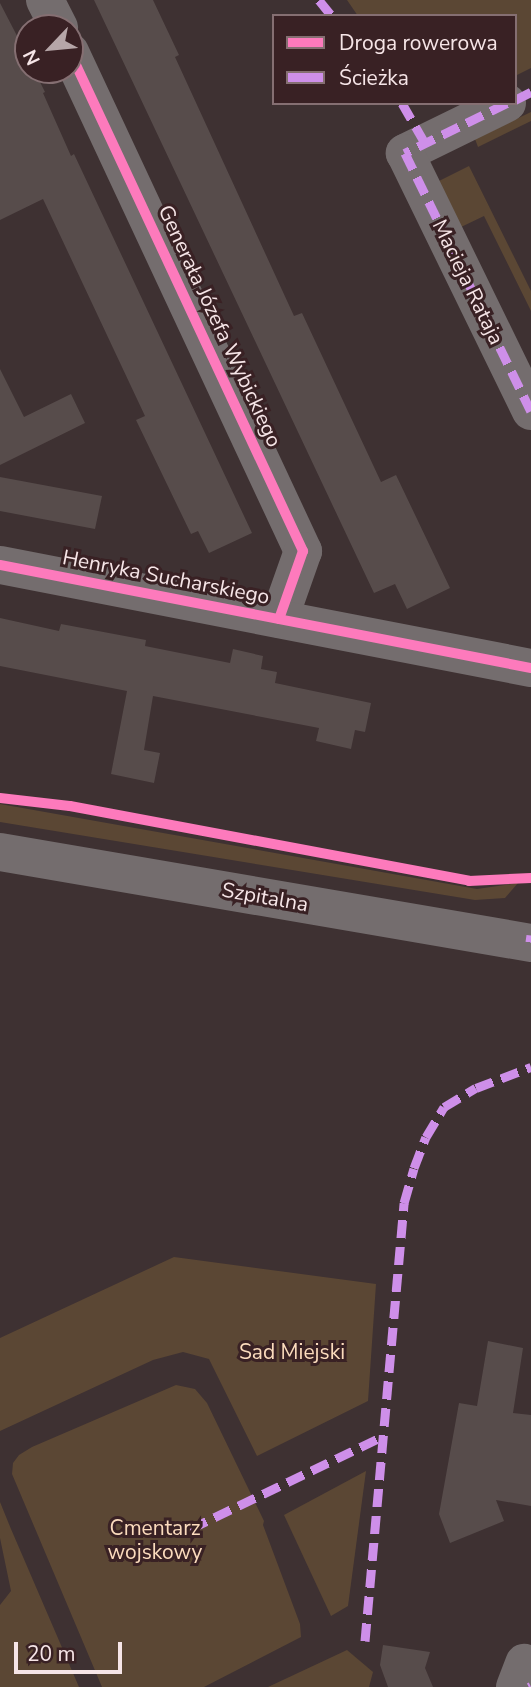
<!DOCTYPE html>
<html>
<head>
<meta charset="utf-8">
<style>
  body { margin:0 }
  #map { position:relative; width:531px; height:1687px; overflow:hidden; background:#3e3132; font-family:"Nunito Sans",sans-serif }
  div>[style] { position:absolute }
  .green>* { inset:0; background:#5b4734 }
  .building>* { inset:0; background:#574c4b }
  .minor>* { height:38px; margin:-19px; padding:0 19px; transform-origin:19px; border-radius:19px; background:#746d6e }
  .quiet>* { height:9px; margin-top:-4.5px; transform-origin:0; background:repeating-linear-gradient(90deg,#ce8fe9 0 18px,transparent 0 27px) }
  .cycleway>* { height:10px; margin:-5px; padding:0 5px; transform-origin:5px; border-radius:5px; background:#fd7abc }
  span { translate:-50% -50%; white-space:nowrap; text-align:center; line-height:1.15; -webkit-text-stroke:6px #392124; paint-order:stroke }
  .street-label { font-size:21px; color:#f6e5e7 }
  .park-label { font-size:21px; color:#fbdbbd }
  .legend { position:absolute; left:272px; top:14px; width:245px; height:91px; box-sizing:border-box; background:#392124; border:2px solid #856f72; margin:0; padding:9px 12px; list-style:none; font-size:21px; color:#f6e5e7 }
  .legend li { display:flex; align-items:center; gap:14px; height:35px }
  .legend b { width:35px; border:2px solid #856f72 }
  .north { position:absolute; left:14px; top:14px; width:70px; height:70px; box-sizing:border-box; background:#392124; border:2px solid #856f72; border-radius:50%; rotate:244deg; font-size:19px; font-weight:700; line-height:28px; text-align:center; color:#f6e5e7 }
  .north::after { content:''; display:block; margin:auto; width:24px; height:32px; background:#b6a6a8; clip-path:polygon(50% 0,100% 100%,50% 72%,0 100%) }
  .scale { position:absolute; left:14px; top:1642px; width:108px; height:32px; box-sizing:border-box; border:4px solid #f6e5e7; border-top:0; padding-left:9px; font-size:21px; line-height:24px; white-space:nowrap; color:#f6e5e7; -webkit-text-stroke:5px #392124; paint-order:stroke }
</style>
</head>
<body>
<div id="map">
  <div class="green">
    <i style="clip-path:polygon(347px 0,531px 0,531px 68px,515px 76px,515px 16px,358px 16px)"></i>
    <i style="clip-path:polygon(531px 112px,531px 121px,478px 147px,475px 139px)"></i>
    <i style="clip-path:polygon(469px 166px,531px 291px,531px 311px,484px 216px,459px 228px,437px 182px)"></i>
    <i style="clip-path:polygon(0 804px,477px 889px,518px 883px,505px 898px,475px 900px,0 822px)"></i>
    <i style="clip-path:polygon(174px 1257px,376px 1284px,368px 1401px,257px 1456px,209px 1359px,183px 1352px,153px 1360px,0 1431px,0 1338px)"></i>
    <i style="clip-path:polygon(176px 1385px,195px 1389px,207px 1403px,264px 1521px,263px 1525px,300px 1624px,301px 1637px,204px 1687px,102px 1687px,12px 1474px,13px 1463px,19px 1455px,32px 1447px)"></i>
    <i style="clip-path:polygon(366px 1471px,348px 1606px,331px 1616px,284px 1515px)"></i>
    <i style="clip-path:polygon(0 1502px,11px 1529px,79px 1687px,0 1687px,0 1605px,11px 1591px,0 1538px)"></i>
    <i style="clip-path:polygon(347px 1650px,373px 1672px,369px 1687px,268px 1687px)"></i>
  </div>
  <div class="building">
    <i style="clip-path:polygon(94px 0,153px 0,179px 55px,175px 57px,294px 316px,302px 313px,381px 482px,396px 475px,450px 588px,407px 609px,395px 584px,374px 593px)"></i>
    <i style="clip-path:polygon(0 3px,28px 57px,28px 70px,34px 70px,45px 92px,43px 93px,71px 156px,74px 154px,252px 533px,209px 553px,198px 531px,191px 534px,136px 420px,145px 416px,43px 199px,0 220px)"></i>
    <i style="clip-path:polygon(0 369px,24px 417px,71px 394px,85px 423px,0 465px)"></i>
    <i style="clip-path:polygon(0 477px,102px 496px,95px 529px,0 511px)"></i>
    <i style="clip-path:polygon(0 618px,59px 631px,61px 624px,146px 640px,145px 646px,230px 663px,233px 649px,263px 656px,261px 669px,277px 672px,275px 683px,371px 703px,365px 732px,355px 730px,351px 749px,316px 741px,319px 728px,153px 696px,144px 750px,160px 753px,154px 783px,111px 774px,127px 691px,0 666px)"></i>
    <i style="clip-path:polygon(488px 1341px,523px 1348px,513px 1413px,531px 1415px,531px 1506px,496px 1500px,504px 1521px,450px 1543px,439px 1514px,459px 1403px,477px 1406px)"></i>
    <i style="clip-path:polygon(383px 1645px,430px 1652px,425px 1668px,433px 1687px,388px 1687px,380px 1665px)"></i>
  </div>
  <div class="minor">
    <i style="left:45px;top:0;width:31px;rotate:63deg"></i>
    <i style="left:70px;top:52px;width:551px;rotate:64.97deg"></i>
    <i style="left:303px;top:551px;width:72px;rotate:109.4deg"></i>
    <i style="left:507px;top:103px;width:114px;rotate:153.9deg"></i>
    <i style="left:405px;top:153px;width:287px;rotate:64deg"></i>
    <i style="left:0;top:565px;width:541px;rotate:10.98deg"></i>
    <i style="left:0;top:852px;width:539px;rotate:9.72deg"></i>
    <i style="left:515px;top:1687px;width:26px;rotate:-69deg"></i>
  </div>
  <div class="quiet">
    <i style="left:319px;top:0;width:21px;rotate:51deg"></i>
    <i style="left:515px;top:100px;width:18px;rotate:-27deg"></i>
    <i style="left:402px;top:103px;width:46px;rotate:60.1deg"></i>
    <i style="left:507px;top:103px;width:114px;rotate:153.9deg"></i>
    <i style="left:405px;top:153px;width:287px;rotate:64deg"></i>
    <i style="left:530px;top:942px;width:7px;rotate:-82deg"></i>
    <i style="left:190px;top:1529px;width:214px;rotate:-25.7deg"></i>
    <i style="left:365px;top:1641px;width:440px;rotate:-84.9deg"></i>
    <i style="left:404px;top:1203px;width:36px;rotate:-74deg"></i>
    <i style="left:414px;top:1168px;width:33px;rotate:-69deg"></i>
    <i style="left:426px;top:1137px;width:35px;rotate:-59deg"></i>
    <i style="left:444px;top:1107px;width:37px;rotate:-31deg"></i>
    <i style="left:476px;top:1088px;width:59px;rotate:-20.9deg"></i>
    <i style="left:529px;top:1687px;width:2px;rotate:-27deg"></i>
  </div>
  <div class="cycleway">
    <i style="left:70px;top:52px;width:551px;rotate:64.97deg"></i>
    <i style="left:303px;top:551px;width:72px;rotate:109.4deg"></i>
    <i style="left:0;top:565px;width:541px;rotate:10.98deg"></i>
    <i style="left:0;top:798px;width:70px;rotate:6.5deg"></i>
    <i style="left:70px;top:806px;width:406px;rotate:10.6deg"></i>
    <i style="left:469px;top:881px;width:62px;rotate:-2.8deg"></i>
  </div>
  <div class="street-label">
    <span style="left:468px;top:282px;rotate:64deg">Macieja Rataja</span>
    <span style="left:220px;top:326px;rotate:65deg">Generała Józefa Wybickiego</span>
    <span style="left:166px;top:577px;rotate:11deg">Henryka Sucharskiego</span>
    <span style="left:265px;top:897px;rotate:10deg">Szpitalna</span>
  </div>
  <div class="park-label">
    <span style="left:292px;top:1352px">Sad Miejski</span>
    <span style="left:155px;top:1540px">Cmentarz<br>wojskowy</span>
  </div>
  <ul class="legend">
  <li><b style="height:9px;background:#fd7abc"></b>Droga rowerowa</li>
  <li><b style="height:9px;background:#ce8fe9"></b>Ścieżka</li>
  </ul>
  <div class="north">N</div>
  <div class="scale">20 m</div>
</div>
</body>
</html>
